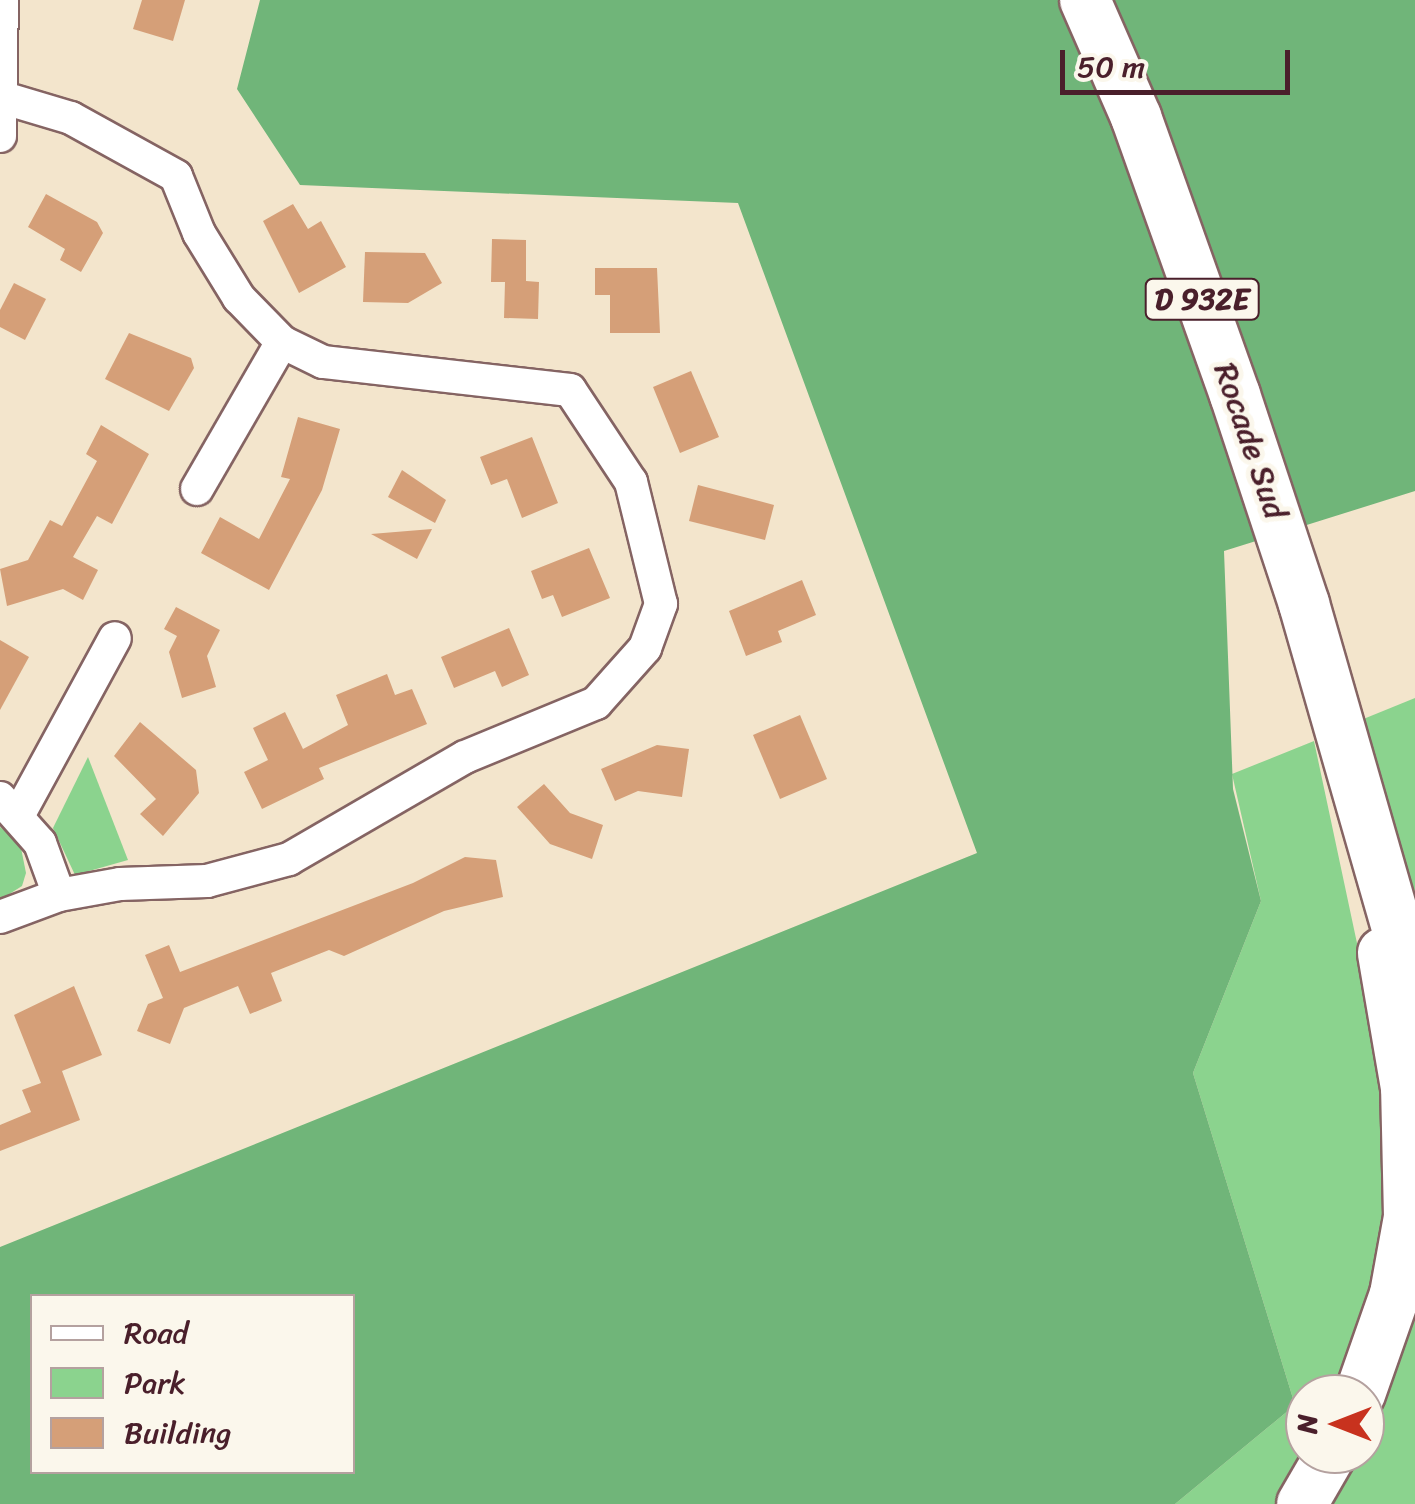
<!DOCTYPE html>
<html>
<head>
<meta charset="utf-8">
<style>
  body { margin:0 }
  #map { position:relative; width:1415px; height:1504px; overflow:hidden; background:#f3e5cc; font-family:Sriracha,sans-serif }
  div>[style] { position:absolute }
  .green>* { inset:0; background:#8bd38e }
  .forest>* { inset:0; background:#70b579 }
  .building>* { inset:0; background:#d59f78 }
  .roads { filter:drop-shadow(2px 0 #856463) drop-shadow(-2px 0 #856463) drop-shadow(0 2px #856463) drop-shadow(0 -2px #856463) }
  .minor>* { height:32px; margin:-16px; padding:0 16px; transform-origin:16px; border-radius:16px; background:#fff }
  .primary>* { height:50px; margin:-25px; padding:0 25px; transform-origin:25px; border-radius:25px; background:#fff }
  span { translate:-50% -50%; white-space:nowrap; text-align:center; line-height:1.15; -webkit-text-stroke:10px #fbf7ec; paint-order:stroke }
  .shield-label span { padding:2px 8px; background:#fbf7ec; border:2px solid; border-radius:8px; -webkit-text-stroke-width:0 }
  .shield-label { font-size:30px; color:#4a1f2b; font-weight:700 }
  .street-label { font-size:32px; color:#4a1f2b }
  .legend { position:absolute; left:30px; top:1294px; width:325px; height:180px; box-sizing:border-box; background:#fbf7ec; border:2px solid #b4a19f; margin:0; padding:12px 18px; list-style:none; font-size:30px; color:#4a1f2b }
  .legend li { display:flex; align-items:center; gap:20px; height:50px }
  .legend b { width:50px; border:2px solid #b4a19f }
  .north { position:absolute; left:1285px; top:1374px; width:100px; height:100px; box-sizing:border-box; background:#fbf7ec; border:2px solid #b4a19f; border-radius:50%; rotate:270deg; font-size:28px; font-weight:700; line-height:40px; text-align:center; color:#4a1f2b }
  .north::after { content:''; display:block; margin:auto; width:35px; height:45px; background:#c8321e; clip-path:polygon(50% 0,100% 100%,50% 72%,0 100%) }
  .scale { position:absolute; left:1060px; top:50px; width:230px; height:45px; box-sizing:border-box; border:5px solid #4a1f2b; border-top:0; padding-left:12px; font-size:30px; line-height:35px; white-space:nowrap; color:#4a1f2b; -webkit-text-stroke:8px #fbf7ec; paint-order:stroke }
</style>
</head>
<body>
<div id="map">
  <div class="green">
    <i style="clip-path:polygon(1415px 698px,1415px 892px,1356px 722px)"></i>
    <i style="clip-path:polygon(1314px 741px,1381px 1056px,1395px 1211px,1343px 1394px,1305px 1394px,1305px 1454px,1289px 1504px,1175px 1504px,1295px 1405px,1193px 1073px,1261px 901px,1232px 774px)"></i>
    <i style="clip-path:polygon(88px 757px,128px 860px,75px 875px,53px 828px)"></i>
    <i style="clip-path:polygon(0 827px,20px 843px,26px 873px,22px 886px,0 900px)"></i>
    <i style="clip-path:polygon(1415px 1228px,1415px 1504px,1315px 1504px,1340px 1454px,1365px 1454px,1365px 1394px)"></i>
  </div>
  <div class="forest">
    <i style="clip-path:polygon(evenodd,260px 0,1415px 0,1415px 491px,1224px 551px,1233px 789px,1261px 901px,1193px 1073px,1295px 1405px,1175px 1504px,0 1504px,0 1247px,977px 853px,738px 203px,300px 185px,237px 89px,260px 0,32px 1296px,352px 1296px,352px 1472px,32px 1472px,32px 1296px)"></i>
  </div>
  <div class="building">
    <i style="clip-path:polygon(142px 0,185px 0,173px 41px,133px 29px)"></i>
    <i style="clip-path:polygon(46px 194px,97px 222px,103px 233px,81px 272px,60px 260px,65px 249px,28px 227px)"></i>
    <i style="clip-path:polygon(293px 204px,308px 229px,321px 221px,346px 267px,299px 293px,263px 221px)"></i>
    <i style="clip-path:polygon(492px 239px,526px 240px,526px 281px,539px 282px,538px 319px,504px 318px,505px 282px,491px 282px)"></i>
    <i style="clip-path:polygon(365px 252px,425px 253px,442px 283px,408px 303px,363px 302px)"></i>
    <i style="clip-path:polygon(595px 268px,657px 268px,660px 333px,610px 333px,610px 295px,595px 295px)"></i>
    <i style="clip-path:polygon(14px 283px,46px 299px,25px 340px,0 327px,0 310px)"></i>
    <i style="clip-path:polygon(129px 333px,191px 358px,194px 368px,169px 411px,105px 379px)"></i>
    <i style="clip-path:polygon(691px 371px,719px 437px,680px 453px,653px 387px)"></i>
    <i style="clip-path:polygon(298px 417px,340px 429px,322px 490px,269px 590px,201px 553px,220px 517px,259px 539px,290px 479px,281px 477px)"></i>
    <i style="clip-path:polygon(101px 425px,149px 454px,112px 524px,97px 516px,73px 557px,98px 570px,83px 600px,63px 589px,7px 606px,0 569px,28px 560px,50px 520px,62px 526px,97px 461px,86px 454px)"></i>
    <i style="clip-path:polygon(532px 437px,558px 503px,522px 518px,507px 479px,491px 485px,480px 457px)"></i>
    <i style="clip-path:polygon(402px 470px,446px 500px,435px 523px,388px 497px)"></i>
    <i style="clip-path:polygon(698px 485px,774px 505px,765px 540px,689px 521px)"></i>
    <i style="clip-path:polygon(432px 529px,417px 559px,371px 534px)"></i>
    <i style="clip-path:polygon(589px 548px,610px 598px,562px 617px,553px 595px,542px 599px,531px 571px)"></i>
    <i style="clip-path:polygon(802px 580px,816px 615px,778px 631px,782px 642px,746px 656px,729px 611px)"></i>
    <i style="clip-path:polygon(176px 607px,220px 630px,207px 656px,216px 687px,182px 698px,169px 652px,177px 636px,164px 629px)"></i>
    <i style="clip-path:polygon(509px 628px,529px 675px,502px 687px,495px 671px,454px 688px,441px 657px)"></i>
    <i style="clip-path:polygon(0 640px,29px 657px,0 710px)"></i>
    <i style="clip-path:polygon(387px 674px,395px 695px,412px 689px,427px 724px,319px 768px,324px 779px,262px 809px,244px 772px,268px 760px,253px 728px,285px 712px,303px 749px,348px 725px,336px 695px)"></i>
    <i style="clip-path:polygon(800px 715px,827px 779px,780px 799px,753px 735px)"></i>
    <i style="clip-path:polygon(140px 722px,196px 770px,199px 793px,163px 836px,140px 814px,156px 799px,114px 756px)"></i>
    <i style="clip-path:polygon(657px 745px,689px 749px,682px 797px,638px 791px,615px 801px,601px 769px)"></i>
    <i style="clip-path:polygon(544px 784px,570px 813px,603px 825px,592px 859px,550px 844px,517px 807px)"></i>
    <i style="clip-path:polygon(465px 857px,496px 860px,503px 897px,444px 911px,344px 956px,329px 950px,271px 973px,282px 1001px,250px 1014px,238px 986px,184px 1008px,170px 1044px,137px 1031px,148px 1004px,163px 998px,145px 955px,169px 945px,180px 972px,413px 883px)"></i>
    <i style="clip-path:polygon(74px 986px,102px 1055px,62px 1071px,80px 1120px,0 1151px,0 1125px,31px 1112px,22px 1090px,41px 1083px,14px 1015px)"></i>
  </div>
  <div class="roads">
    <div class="minor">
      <i style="left:0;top:136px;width:136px;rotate:-89.2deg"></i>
      <i style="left:197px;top:489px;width:170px;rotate:-60deg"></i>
      <i style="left:0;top:798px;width:60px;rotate:48.4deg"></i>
      <i style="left:40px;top:843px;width:55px;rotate:69.9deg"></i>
      <i style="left:19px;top:814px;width:200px;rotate:-61.4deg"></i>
      <i style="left:0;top:917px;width:63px;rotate:-20.4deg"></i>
      <i style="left:59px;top:895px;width:62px;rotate:-10.2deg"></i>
      <i style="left:120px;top:884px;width:87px;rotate:-2deg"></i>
      <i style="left:207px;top:881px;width:85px;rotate:-15deg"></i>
      <i style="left:289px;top:859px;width:203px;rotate:-30.1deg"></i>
      <i style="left:465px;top:757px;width:142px;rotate:-22.4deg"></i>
      <i style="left:596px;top:703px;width:74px;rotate:-48.3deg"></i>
      <i style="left:645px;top:648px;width:47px;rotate:-70deg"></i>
      <i style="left:661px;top:604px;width:126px;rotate:-103.8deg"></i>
      <i style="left:631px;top:482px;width:110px;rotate:-123.5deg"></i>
      <i style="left:570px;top:390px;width:249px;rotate:-173.5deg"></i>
      <i style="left:323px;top:362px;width:46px;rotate:-154deg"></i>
      <i style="left:282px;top:342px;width:62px;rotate:-134.3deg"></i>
      <i style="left:239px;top:298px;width:76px;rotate:-121.6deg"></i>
      <i style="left:199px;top:233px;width:61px;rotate:-112deg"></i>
      <i style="left:176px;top:176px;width:120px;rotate:-151.1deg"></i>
      <i style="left:71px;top:118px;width:70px;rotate:-163.4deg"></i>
    </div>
    <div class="primary">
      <i style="left:1085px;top:0;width:128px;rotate:66.4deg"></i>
      <i style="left:1136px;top:117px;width:295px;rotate:70.4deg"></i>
      <i style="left:1235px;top:395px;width:220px;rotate:71.7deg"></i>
      <i style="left:1304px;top:604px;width:403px;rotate:74deg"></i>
      <i style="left:1360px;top:1394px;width:106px;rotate:-70.7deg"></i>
      <i style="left:1395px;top:1294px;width:78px;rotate:-79.7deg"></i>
      <i style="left:1409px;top:1217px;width:129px;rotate:-91.3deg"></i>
      <i style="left:1406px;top:1088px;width:137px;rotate:-99.7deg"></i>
      <i style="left:1302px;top:1504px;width:58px;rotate:-59.9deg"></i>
    </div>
  </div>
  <div class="shield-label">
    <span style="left:1202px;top:299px">D 932E</span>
  </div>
  <div class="street-label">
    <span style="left:1250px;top:441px;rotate:71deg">Rocade Sud</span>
  </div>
  <ul class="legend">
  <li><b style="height:12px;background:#fff"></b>Road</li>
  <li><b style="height:28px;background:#8bd38e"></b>Park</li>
  <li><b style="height:28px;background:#d59f78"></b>Building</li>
  </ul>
  <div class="north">N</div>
  <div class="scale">50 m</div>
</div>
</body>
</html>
